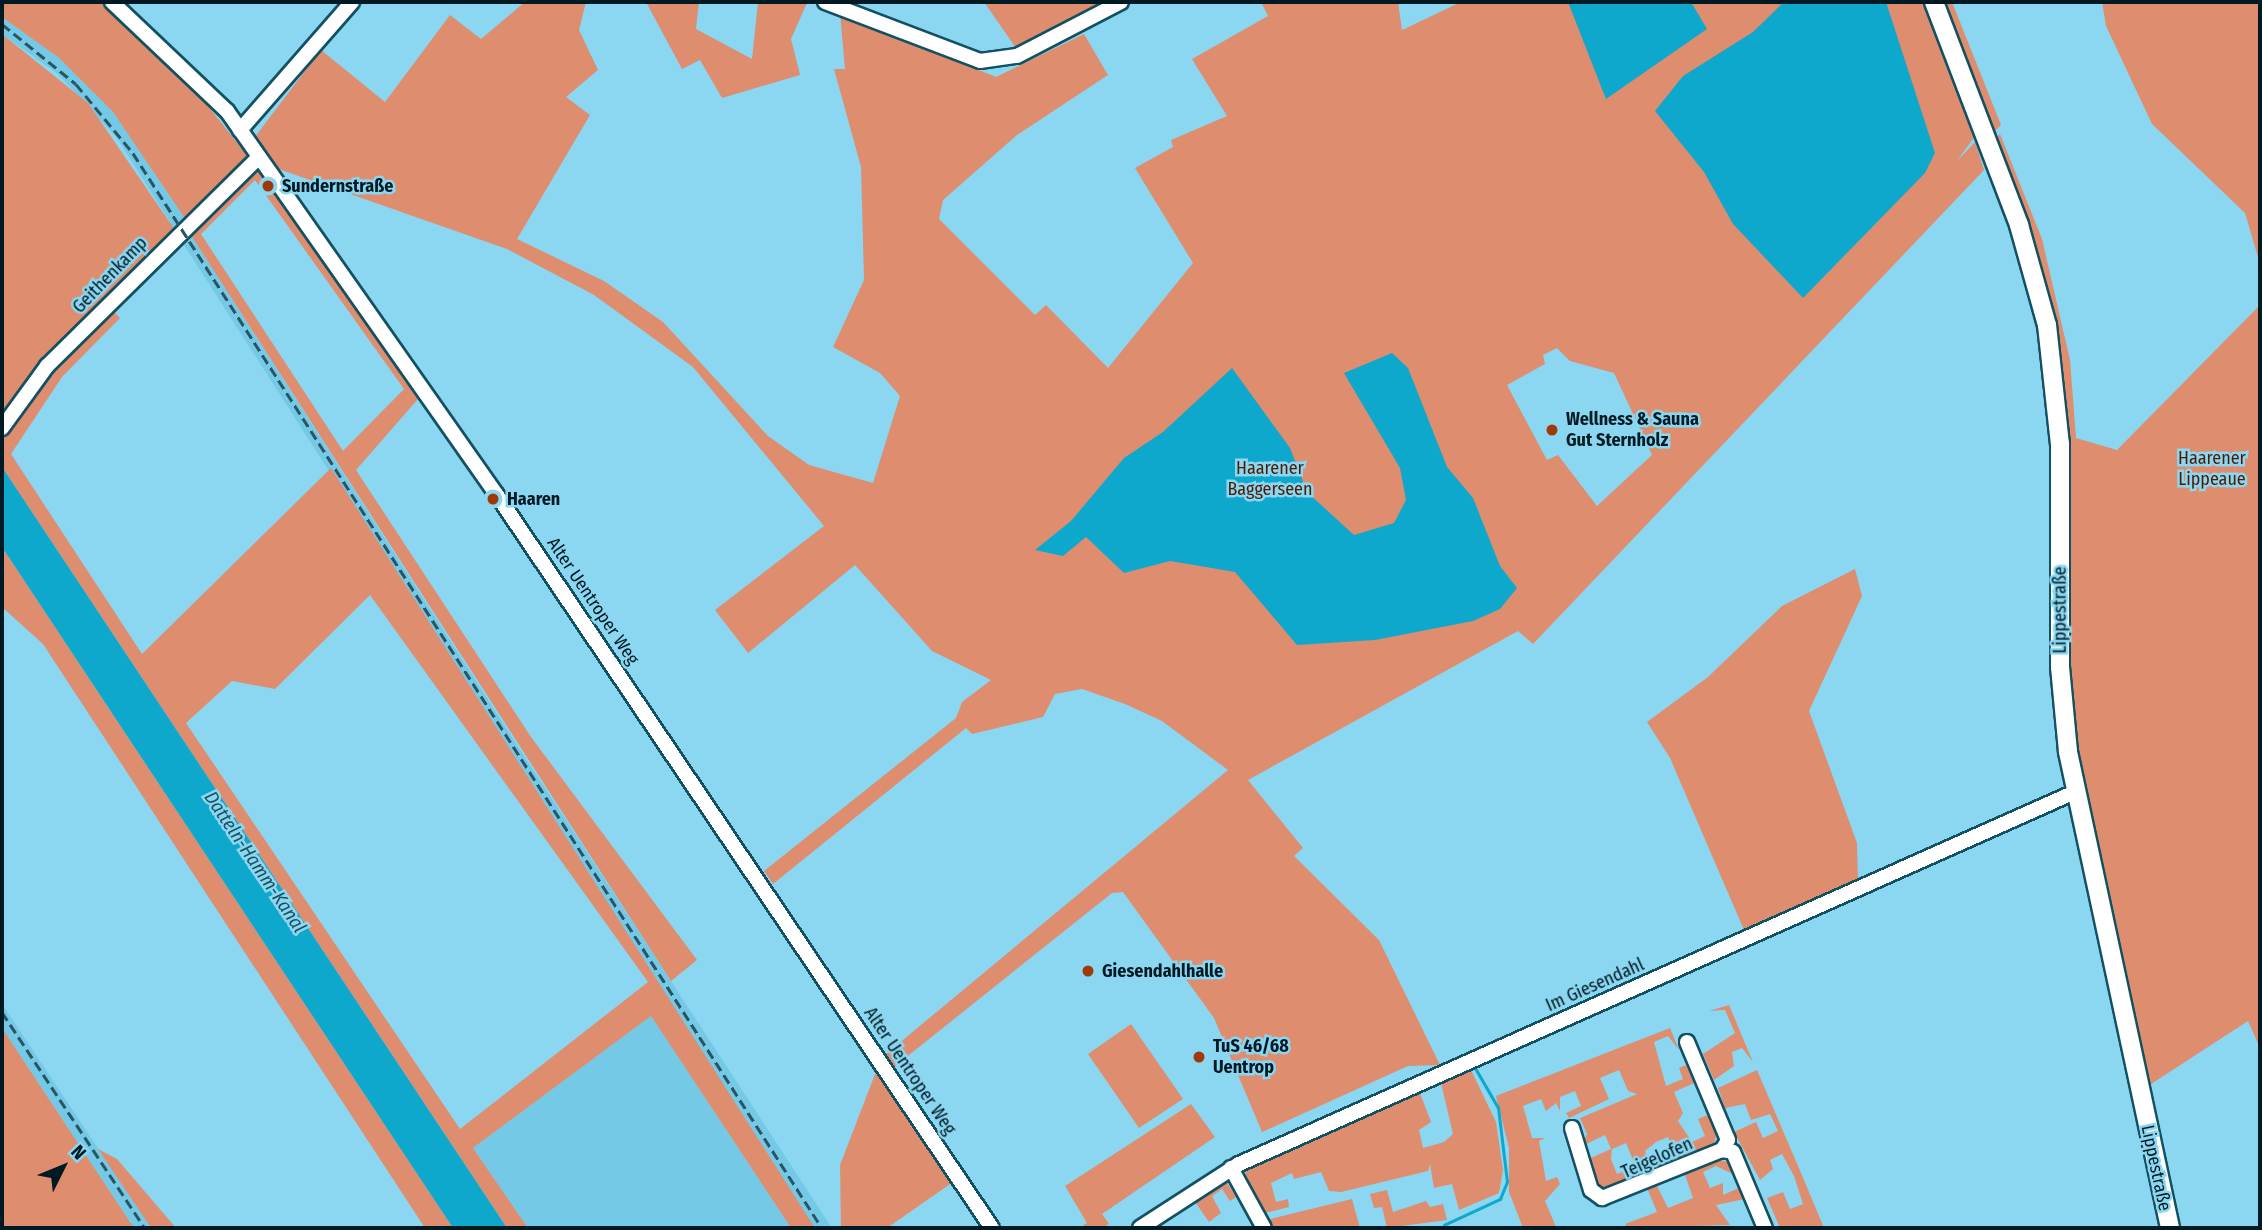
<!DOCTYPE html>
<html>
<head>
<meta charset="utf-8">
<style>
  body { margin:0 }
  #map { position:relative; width:2262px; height:1230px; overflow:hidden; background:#8bd7f1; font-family:"Fira Sans Condensed",sans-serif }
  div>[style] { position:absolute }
  .built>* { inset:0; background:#73c9e6 }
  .green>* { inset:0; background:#de8d6e }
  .water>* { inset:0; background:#0ea8cd }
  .stream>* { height:2.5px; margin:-1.25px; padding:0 1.25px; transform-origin:1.25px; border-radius:1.25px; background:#0ea8cd }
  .roads { filter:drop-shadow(2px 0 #125162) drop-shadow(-2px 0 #125162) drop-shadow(0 2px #125162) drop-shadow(0 -2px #125162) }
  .minor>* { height:14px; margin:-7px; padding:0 7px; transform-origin:7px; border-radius:7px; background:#fff }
  .major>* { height:18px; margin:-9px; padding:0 9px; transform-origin:9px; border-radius:9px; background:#fff }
  .rail>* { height:2.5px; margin-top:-1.25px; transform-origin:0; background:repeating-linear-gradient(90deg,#2b5462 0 10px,transparent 0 15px) }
  .dots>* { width:19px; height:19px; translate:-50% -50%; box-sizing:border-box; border:4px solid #8bd7f1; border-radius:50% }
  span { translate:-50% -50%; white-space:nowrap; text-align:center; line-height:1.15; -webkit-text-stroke:5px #8bd7f1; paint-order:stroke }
  .poi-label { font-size:18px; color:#001a23; font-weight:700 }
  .left { translate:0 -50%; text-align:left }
  .street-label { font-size:18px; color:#001a23 }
  .park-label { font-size:18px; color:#511900 }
  .water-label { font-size:19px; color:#194f5f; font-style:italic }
  .frame { position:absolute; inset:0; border:4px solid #001a23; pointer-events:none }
  .north { position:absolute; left:28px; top:1132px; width:70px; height:70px; -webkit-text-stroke:5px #8bd7f1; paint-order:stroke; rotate:47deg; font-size:19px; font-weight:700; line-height:28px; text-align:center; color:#001a23 }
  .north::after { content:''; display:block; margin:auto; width:24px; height:32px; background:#001a23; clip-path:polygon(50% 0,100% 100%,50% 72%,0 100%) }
</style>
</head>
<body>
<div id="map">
  <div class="built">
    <i style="clip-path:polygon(2px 17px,59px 58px,113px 112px,186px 220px,175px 230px,117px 138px,58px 74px,2px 34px)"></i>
    <i style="clip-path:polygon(187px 229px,517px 745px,832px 1228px,814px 1228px,179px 237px)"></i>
    <i style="clip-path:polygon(2px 1004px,151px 1228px,134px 1228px,2px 1028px)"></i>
    <i style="clip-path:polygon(651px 1016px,791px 1228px,528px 1228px,473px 1148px)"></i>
  </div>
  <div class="green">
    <i style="clip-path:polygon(2px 2px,102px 2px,193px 87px,250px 159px,186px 220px,113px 112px,59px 58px,2px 17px)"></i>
    <i style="clip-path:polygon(evenodd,525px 2px,586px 2px,579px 30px,598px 70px,566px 97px,590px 115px,517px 239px,604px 281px,663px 322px,768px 436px,809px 465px,873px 483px,900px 396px,880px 373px,833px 347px,864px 280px,861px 167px,834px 69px,845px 69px,840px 13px,996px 77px,1084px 34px,1108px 75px,1017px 135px,943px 200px,939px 219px,1035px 315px,1046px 305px,1108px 368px,1193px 263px,1135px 168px,1173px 147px,1171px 140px,1227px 116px,1192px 59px,1268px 16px,1261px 2px,1398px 2px,1402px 30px,1461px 2px,1926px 2px,1976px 135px,1956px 162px,1975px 142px,1984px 170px,1533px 644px,1518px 631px,1248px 780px,1303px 848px,1294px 856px,1379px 940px,1440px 1065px,1408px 1066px,1262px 1132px,1214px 1018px,1123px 892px,1112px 893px,894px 1067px,886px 1054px,1228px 770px,1162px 721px,1125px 704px,1082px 689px,1055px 694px,1043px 717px,972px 734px,966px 728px,773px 884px,764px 871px,956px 718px,962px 702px,991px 680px,932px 651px,855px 565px,748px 653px,715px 610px,824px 526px,693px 367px,594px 295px,507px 249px,273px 167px,254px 138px,321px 50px,385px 102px,450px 15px,481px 39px,525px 2px,1557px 348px,1570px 361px,1614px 373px,1652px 455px,1597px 506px,1558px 455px,1547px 460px,1507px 385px,1545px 364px,1543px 355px,1557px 348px)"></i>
    <i style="clip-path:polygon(646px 2px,699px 2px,696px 29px,752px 59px,758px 2px,807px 3px,791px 39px,800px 75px,722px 98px,700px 60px,682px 69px)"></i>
    <i style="clip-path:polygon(984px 2px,1102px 2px,1016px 48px)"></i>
    <i style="clip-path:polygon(1940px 2px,1952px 2px,2001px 125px,1989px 137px)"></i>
    <i style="clip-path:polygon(2102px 2px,2260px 2px,2260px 264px,2245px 213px,2152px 124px,2106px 26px)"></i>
    <i style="clip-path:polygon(evenodd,2px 34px,88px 103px,175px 230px,107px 305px,120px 318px,62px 377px,11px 454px,142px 654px,331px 468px,815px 1228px,791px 1228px,651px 1016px,473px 1148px,528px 1228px,507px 1228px,2px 467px,2px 34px,370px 595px,648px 982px,460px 1129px,186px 723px,232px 681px,275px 689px,370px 595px)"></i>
    <i style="clip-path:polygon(2000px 134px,2042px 239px,2070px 360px,2076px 438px,2117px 450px,2260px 305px,2260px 1048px,2248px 1021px,2148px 1086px,2081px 797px,2067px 649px,2063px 403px,1991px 143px)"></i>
    <i style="clip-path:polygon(evenodd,256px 167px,418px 399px,356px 470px,531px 737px,697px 960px,671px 981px,187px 229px,256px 167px,255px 180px,404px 389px,343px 451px,201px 234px,255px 180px)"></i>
    <i style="clip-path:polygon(2px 547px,453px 1228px,425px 1228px,43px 644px,2px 607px)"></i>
    <i style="clip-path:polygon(1855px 569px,1862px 596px,1809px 711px,1857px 843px,1858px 881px,1747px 937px,1670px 758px,1647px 722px,1708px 677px,1782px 606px)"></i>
    <i style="clip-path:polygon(1729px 1005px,1753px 1062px,1742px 1048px,1732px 1052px,1734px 1066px,1714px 1080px,1703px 1054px,1735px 1033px,1725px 1010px,1709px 1011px)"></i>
    <i style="clip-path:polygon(1131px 1024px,1183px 1099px,1139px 1128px,1088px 1054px)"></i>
    <i style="clip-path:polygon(2px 1028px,134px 1228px,2px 1228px)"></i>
    <i style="clip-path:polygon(1670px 1028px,1679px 1050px,1668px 1036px,1654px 1042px,1666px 1086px,1683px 1079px,1679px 1068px,1686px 1065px,1694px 1083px,1674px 1092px,1683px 1113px,1678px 1121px,1692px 1142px,1705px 1136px,1698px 1119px,1710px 1114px,1717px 1133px,1713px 1147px,1678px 1162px,1668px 1137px,1656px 1142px,1645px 1151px,1651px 1167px,1666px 1161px,1669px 1166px,1640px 1177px,1626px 1143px,1612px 1149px,1611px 1159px,1617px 1174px,1628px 1170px,1633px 1181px,1605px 1189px,1595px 1183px,1586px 1160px,1611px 1149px,1605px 1135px,1582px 1146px,1587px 1134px,1580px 1118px,1637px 1094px,1628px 1091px,1619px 1070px,1600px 1078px,1609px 1099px,1569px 1118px,1566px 1113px,1581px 1106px,1575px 1091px,1560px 1097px,1560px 1111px,1556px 1103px,1546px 1111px,1541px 1099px,1523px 1106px,1532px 1138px,1545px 1138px,1539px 1141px,1546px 1181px,1557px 1177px,1560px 1184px,1545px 1201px,1556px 1227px,1523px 1228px,1509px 1192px,1509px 1148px,1496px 1096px)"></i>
    <i style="clip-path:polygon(877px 1069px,953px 1182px,887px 1228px,841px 1228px,840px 1165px)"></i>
    <i style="clip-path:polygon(1471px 1070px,1496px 1122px,1503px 1170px,1499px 1193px,1459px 1210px,1452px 1184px,1434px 1188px,1430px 1164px,1428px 1171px,1341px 1192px,1329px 1191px,1321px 1172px,1294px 1179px,1292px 1173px,1271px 1183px,1276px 1202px,1288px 1199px,1289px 1207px,1261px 1214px,1245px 1181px,1246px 1170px,1420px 1093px,1431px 1122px,1419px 1130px,1423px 1148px,1444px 1142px,1453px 1134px,1441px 1083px)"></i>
    <i style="clip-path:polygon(1757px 1070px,1801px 1173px,1824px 1228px,1780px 1228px,1767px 1198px,1783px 1192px,1790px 1209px,1803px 1204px,1794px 1176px,1782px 1154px,1770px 1160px,1773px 1169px,1760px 1180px,1734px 1132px,1756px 1122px,1763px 1138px,1778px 1131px,1770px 1114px,1751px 1120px,1745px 1104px,1725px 1108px,1718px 1088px)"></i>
    <i style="clip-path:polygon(1191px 1104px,1215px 1137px,1102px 1214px,1109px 1224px,1103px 1228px,1080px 1228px,1087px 1223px,1065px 1186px)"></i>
    <i style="clip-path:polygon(98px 1149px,117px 1159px,176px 1228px,151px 1228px)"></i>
    <i style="clip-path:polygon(1715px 1159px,1728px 1162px,1735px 1175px,1716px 1166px,1703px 1172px,1710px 1188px,1723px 1183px,1723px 1195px,1741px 1187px,1745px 1199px,1716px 1205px,1730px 1225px,1627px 1228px,1625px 1224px,1657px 1212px,1647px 1188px,1656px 1184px,1668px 1208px,1693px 1198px,1684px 1172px)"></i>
    <i style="clip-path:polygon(1225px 1180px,1236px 1197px,1230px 1201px,1222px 1189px,1212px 1196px,1221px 1213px,1209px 1222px,1193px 1199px)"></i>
    <i style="clip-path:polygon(1387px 1190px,1393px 1212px,1426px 1201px,1430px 1207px,1443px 1204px,1447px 1220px,1387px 1228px,1382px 1207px,1374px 1208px,1370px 1194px)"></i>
    <i style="clip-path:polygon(1352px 1199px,1360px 1228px,1270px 1228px,1266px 1220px)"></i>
  </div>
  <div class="water">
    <i style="clip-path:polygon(1568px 2px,1691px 2px,1707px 29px,1606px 99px)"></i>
    <i style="clip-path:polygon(1784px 2px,1886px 2px,1935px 153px,1925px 173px,1803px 298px,1733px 224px,1704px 172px,1655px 111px,1683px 76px,1753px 32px)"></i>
    <i style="clip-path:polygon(1392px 353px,1408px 368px,1447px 467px,1473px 498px,1500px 566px,1517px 588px,1500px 609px,1473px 621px,1375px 640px,1297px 645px,1235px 572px,1170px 561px,1124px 573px,1086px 537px,1063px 556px,1035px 550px,1071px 521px,1124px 458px,1163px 432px,1232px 368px,1290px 448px,1307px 492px,1354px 535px,1394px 523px,1406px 500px,1400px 468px,1344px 373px)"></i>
    <i style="clip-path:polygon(2px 467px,6px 473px,507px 1228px,453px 1228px,2px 547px)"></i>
  </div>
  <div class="stream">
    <i style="left:1444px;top:1225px;width:62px;rotate:-24.9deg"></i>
    <i style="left:1500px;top:1199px;width:18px;rotate:-68deg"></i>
    <i style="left:1507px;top:1182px;width:75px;rotate:-96.9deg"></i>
    <i style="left:1498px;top:1108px;width:44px;rotate:-120.1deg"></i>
  </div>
  <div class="roads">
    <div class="minor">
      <i style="left:112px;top:2px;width:158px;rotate:43.5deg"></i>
      <i style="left:227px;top:111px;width:469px;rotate:54.9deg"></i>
      <i style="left:497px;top:495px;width:884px;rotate:55.97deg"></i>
      <i style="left:825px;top:2px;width:166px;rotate:20.8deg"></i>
      <i style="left:980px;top:61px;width:37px;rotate:-8deg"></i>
      <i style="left:1017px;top:56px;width:117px;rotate:-27.4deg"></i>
      <i style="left:240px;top:130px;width:170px;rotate:-48.8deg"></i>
      <i style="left:2px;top:428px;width:77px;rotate:-54deg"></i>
      <i style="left:47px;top:366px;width:296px;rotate:-44.6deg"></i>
      <i style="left:1687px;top:1042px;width:106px;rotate:67.3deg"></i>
      <i style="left:1728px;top:1140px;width:12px;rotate:121deg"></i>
      <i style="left:1722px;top:1150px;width:11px;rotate:10deg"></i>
      <i style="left:1733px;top:1152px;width:82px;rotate:67.2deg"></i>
      <i style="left:1572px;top:1128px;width:65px;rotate:73deg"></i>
      <i style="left:1591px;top:1190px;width:14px;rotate:36deg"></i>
      <i style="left:1602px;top:1198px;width:129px;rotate:-21.8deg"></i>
      <i style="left:1231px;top:1168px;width:68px;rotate:61.2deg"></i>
      <i style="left:1140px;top:1228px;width:118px;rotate:-32.9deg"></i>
      <i style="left:1239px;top:1164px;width:915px;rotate:-23.99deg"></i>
    </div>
    <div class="major">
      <i style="left:1934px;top:2px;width:239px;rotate:69.1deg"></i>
      <i style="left:2019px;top:225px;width:104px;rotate:74.4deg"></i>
      <i style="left:2047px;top:325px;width:120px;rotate:83.8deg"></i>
      <i style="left:2060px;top:444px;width:223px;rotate:90deg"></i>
      <i style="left:2060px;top:667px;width:85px;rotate:84.6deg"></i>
      <i style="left:2068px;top:752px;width:487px;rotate:77.9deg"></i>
    </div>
  </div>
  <div class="rail">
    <i style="left:2px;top:24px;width:95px;rotate:39deg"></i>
    <i style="left:76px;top:84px;width:89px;rotate:50.4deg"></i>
    <i style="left:133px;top:153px;width:1277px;rotate:57.34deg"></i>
    <i style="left:2px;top:1012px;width:259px;rotate:56.5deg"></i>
  </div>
  <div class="dots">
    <i style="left:268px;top:186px;background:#9f3a07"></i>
    <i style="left:1552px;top:430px;background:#9f3a07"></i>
    <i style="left:493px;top:499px;background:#9f3a07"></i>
    <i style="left:1088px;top:971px;background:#9f3a07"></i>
    <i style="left:1199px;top:1057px;background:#9f3a07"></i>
  </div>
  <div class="poi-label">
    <span class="left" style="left:282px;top:186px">Sundernstraße</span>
    <span class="left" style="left:1566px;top:430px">Wellness &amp; Sauna<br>Gut Sternholz</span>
    <span class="left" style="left:507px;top:499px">Haaren</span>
    <span class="left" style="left:1102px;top:971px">Giesendahlhalle</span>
    <span class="left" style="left:1213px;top:1057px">TuS 46/68<br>Uentrop</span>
  </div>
  <div class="street-label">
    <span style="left:110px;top:275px;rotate:-46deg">Geithenkamp</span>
    <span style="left:593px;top:601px;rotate:56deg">Alter Uentroper Weg</span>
    <span style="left:2060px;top:610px;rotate:-90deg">Lippestraße</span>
    <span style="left:1595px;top:985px;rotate:-24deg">Im Giesendahl</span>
    <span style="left:910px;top:1071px;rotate:56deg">Alter Uentroper Weg</span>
    <span style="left:1657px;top:1158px;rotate:-24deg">Teigelofen</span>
    <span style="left:2156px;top:1168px;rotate:78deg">Lippestraße</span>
  </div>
  <div class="park-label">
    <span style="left:2212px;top:469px">Haarener<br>Lippeaue</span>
    <span style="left:1270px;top:479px">Haarener<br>Baggerseen</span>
  </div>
  <div class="water-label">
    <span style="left:255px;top:862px;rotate:56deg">Datteln-Hamm-Kanal</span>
  </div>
  <div class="frame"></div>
  <div class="north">N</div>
</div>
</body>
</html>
